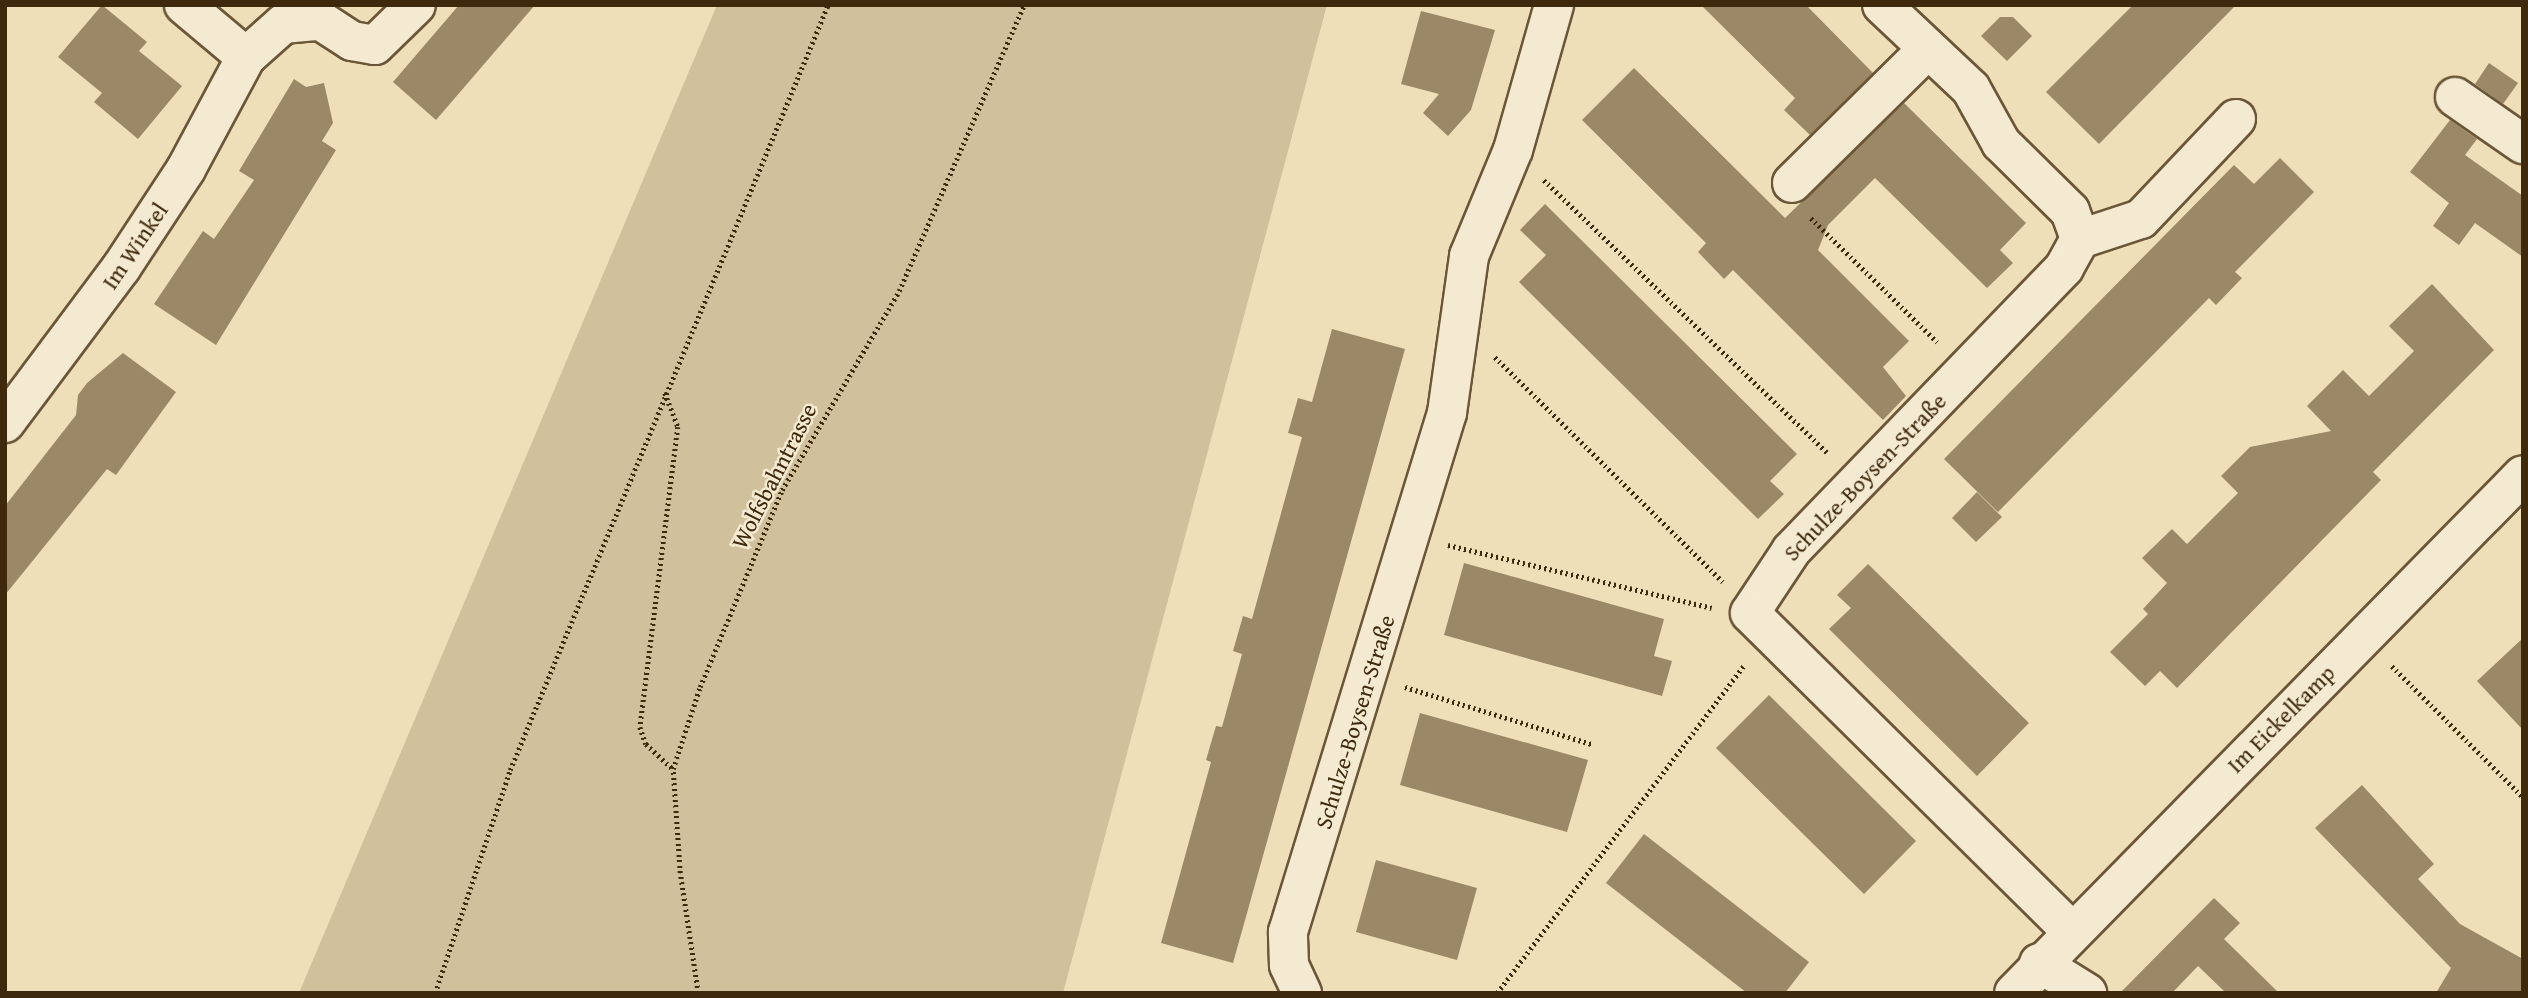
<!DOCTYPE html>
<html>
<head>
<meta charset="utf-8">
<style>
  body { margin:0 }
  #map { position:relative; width:2528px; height:998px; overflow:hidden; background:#eedfb9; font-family:"Gentium Book Plus",serif }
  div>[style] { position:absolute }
  .green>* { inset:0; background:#d0c09c }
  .building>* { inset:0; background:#9a8866 }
  .path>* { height:4.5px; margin-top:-2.25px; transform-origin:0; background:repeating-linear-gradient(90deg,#3f290d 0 2px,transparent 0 5.5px) }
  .roads { filter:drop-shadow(2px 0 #6b5638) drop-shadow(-2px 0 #6b5638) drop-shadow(0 2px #6b5638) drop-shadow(0 -2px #6b5638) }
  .minor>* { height:38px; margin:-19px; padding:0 19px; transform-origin:19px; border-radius:19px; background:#f4ead2 }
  span { translate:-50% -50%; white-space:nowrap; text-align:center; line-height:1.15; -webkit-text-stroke:5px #f4ead2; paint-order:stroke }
  .street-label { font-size:23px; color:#3f290d }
  .frame { position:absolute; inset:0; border:7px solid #3f290d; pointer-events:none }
</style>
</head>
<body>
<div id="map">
  <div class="green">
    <i style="clip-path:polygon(717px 5px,1327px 5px,1063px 993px,299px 993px)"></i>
  </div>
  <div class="building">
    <i style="clip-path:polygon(102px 5px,147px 42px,139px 51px,182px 86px,138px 139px,94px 102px,102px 93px,58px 57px)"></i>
    <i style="clip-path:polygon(459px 5px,535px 5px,436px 120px,393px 82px)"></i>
    <i style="clip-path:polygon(1701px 5px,1806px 5px,1873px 73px,1810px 135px,1784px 110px,1795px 98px)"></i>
    <i style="clip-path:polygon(2133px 5px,2236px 5px,2099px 144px,2046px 92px)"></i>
    <i style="clip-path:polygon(1421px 11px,1495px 30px,1471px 110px,1448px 136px,1423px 113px,1439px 94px,1401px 84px)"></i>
    <i style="clip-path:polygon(2000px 17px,2013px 17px,2032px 36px,2007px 61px,1981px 36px)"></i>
    <i style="clip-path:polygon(2489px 63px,2518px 83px,2503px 104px,2475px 84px)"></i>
    <i style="clip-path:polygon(1634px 68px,1785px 218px,1904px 103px,2026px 223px,2000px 250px,2013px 263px,1987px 288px,1875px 178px,1828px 225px,1818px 250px,1909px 341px,1883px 367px,1906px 396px,1883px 420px,1733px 270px,1724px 279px,1698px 252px,1706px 243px,1582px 120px)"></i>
    <i style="clip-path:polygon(294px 79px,306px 87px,324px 83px,333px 123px,322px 141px,336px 150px,216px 345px,154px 304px,203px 231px,214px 239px,254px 180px,239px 171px)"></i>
    <i style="clip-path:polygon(2450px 120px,2477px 139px,2465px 155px,2523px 196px,2523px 257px,2475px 223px,2459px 245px,2433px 226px,2449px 203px,2410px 172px)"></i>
    <i style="clip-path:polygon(2280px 158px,2314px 192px,2235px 272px,2242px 278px,2216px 305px,2209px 298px,1998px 512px,1944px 459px,2234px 165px,2254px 184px)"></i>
    <i style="clip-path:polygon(1545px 204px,1797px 454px,1770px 481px,1784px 494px,1758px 519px,1519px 282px,1546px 255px,1520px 230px)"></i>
    <i style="clip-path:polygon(2432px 284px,2494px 350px,2373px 472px,2381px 480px,2177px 688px,2160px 671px,2145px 686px,2110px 652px,2148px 614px,2143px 609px,2167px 583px,2142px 558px,2172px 529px,2187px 544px,2238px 493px,2221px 476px,2250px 447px,2331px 431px,2307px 406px,2343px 370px,2369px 396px,2414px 351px,2389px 326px)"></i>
    <i style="clip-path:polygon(1332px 329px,1405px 349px,1233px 963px,1161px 943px,1211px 762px,1206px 760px,1216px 726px,1222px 727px,1242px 654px,1233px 651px,1243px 616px,1252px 619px,1302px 437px,1288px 433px,1298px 398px,1312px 402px)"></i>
    <i style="clip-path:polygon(123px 353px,176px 392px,116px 475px,107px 469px,5px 595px,5px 506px,76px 415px,78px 395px,87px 383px)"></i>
    <i style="clip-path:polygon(1977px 492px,2002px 517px,1976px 542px,1952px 518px)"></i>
    <i style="clip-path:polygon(1464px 563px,1664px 619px,1654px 656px,1672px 661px,1662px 696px,1444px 635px)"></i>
    <i style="clip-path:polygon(1868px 564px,2029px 723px,1977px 776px,1829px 629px,1851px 608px,1837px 595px)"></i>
    <i style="clip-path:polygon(2523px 638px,2523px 730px,2477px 681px)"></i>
    <i style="clip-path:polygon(1769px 695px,1916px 841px,1864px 894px,1716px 748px)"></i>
    <i style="clip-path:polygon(1420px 713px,1588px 760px,1567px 832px,1400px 785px)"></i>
    <i style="clip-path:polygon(2362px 785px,2434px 864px,2418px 879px,2460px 924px,2523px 959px,2523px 993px,2436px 993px,2451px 968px,2315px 828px)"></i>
    <i style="clip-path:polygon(1644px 834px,1809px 962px,1785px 993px,1747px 993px,1606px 883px)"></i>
    <i style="clip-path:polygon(1376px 860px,1477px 888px,1457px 960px,1356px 932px)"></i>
    <i style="clip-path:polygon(2214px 898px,2240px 923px,2224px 939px,2279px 993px,2225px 992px,2198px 966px,2172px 993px,2120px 993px)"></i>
  </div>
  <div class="path">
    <i style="left:1544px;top:180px;width:394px;rotate:43.9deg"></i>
    <i style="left:1811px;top:218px;width:177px;rotate:44.5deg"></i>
    <i style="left:1495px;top:357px;width:320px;rotate:44.6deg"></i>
    <i style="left:665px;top:393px;width:36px;rotate:69deg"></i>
    <i style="left:678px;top:427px;width:302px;rotate:97.2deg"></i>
    <i style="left:640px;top:727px;width:18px;rotate:71deg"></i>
    <i style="left:646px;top:744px;width:37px;rotate:43deg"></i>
    <i style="left:1448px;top:545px;width:271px;rotate:13.4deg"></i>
    <i style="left:2392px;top:666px;width:185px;rotate:45deg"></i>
    <i style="left:1405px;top:687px;width:195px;rotate:17deg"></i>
    <i style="left:435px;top:993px;width:235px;rotate:-71.4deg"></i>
    <i style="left:510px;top:770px;width:828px;rotate:-67.43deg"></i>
    <i style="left:698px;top:993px;width:121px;rotate:-98.5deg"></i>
    <i style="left:680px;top:873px;width:104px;rotate:-93.9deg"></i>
    <i style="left:673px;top:769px;width:86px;rotate:-71.8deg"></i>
    <i style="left:700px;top:687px;width:213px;rotate:-67.4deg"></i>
    <i style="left:782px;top:490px;width:231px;rotate:-59.5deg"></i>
    <i style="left:899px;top:291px;width:312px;rotate:-66.4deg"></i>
    <i style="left:1497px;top:993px;width:411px;rotate:-53deg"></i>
  </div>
  <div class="roads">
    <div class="minor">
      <i style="left:184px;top:5px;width:81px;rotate:40deg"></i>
      <i style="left:1882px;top:5px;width:122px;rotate:43.3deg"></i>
      <i style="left:1971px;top:89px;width:62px;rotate:60.9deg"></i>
      <i style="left:2001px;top:143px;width:97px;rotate:44.6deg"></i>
      <i style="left:2070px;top:211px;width:30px;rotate:70deg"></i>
      <i style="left:2080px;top:239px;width:33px;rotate:119deg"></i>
      <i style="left:2064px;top:268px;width:393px;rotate:134deg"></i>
      <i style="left:1791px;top:551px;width:74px;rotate:123.5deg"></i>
      <i style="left:1750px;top:613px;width:452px;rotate:44.7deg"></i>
      <i style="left:2455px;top:97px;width:83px;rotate:34.7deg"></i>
      <i style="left:1792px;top:183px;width:191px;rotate:-44.6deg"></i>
      <i style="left:2080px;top:239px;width:64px;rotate:-18.2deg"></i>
      <i style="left:2141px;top:219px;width:138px;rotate:-46.5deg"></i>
      <i style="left:5px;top:423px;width:194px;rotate:-53.2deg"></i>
      <i style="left:121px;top:268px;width:118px;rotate:-56.7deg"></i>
      <i style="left:186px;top:169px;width:127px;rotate:-61.8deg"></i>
      <i style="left:246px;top:57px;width:50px;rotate:-41.7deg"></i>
      <i style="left:283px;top:24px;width:38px;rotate:-5deg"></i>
      <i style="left:321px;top:21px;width:37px;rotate:33deg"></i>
      <i style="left:352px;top:41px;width:23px;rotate:10deg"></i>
      <i style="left:375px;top:45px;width:57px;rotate:-44.3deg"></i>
      <i style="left:2039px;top:963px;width:57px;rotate:32deg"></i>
      <i style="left:1302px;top:993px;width:31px;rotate:-115deg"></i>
      <i style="left:1289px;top:965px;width:33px;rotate:-92deg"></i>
      <i style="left:1288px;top:932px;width:543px;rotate:-72.97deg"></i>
      <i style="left:1447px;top:413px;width:159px;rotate:-82deg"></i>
      <i style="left:1469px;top:256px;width:115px;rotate:-67.5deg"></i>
      <i style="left:1513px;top:150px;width:151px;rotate:-74.2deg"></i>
      <i style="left:2014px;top:993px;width:726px;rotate:-45.5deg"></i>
    </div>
  </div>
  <div class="street-label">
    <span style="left:135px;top:246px;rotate:-56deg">Im Winkel</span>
    <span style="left:774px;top:476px;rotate:-63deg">Wolfsbahntrasse</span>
    <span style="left:1865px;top:477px;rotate:-46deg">Schulze-Boysen-Straße</span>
    <span style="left:2281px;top:719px;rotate:-45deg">Im Eickelkamp</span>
    <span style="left:1355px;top:722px;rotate:-73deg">Schulze-Boysen-Straße</span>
  </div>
  <div class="frame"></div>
</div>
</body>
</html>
